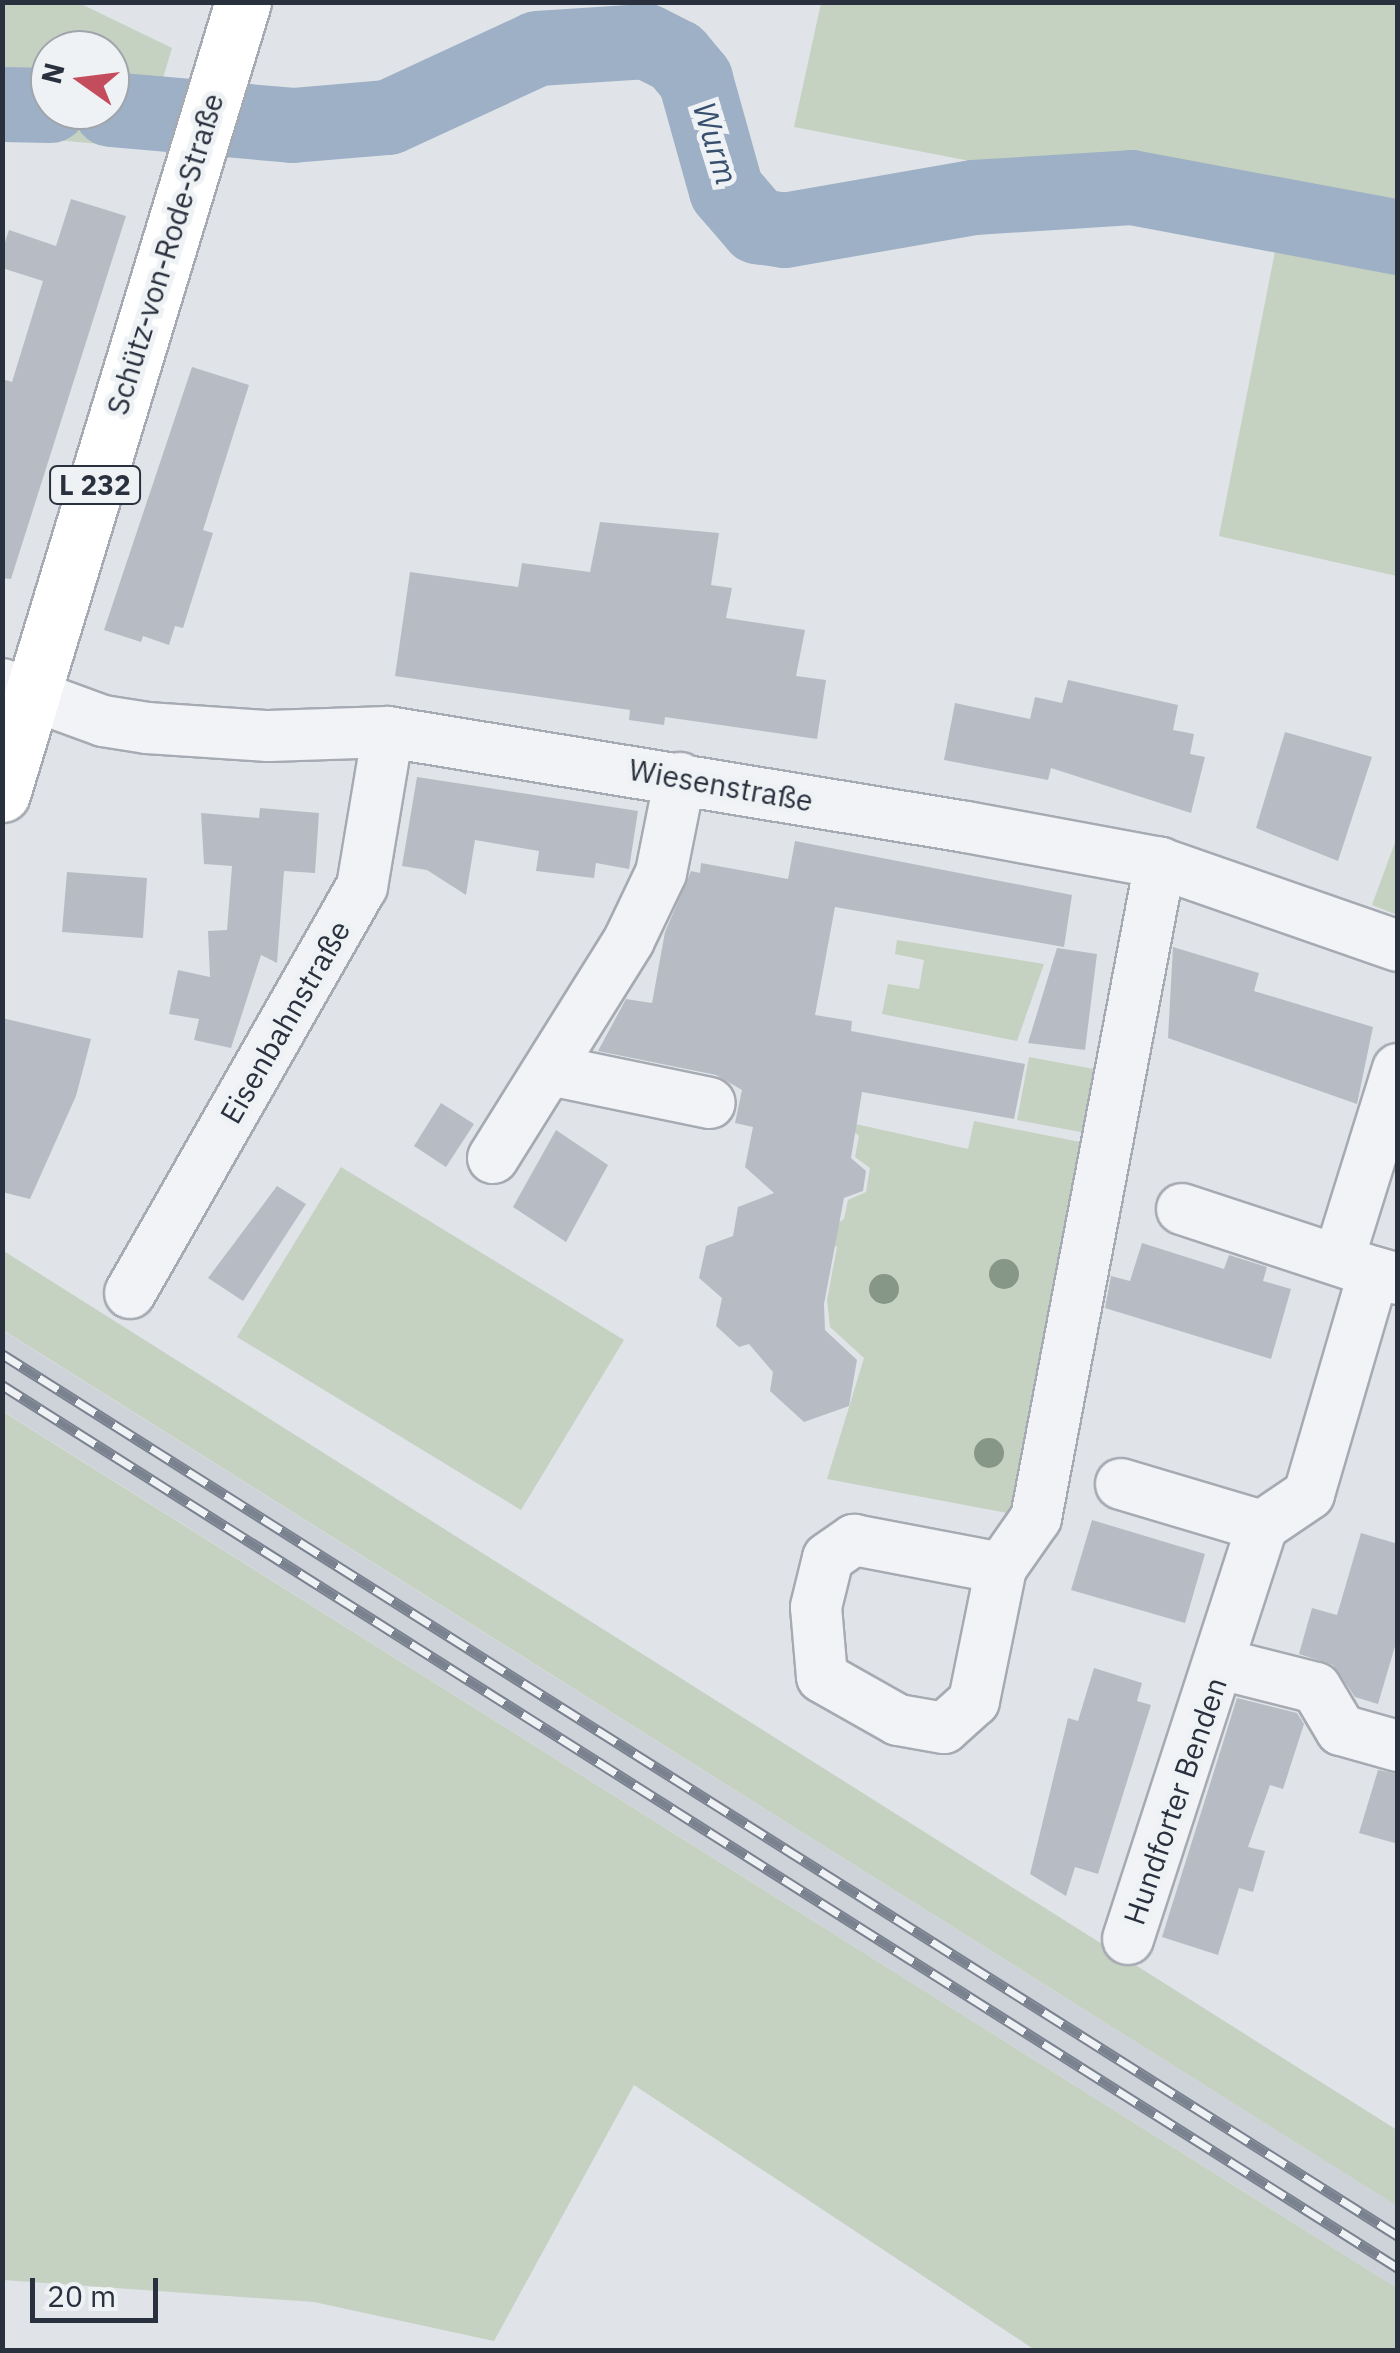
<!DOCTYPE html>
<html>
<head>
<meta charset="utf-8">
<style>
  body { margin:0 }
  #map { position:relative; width:1400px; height:2353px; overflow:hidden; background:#e0e3e8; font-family:"IBM Plex Sans",sans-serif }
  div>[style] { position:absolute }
  .built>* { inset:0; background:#ced2d9 }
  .green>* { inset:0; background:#c5d1c1 }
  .river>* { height:75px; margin:-37.5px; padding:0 37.5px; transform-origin:37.5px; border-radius:37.5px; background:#9db0c5 }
  .building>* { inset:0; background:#b7bcc4 }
  .roads { filter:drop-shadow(2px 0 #a6aab2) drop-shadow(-2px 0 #a6aab2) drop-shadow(0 2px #a6aab2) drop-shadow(0 -2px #a6aab2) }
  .minor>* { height:50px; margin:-25px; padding:0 25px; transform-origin:25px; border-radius:25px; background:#f2f3f6 }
  .major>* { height:55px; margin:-27.5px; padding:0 27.5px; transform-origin:27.5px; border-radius:27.5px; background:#fff }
  .rail>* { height:11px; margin-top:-5.5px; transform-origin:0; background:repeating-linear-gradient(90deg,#eff2f5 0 22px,#7a8290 0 44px); box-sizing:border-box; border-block:2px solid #7a8290 }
  .trees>* { width:30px; height:30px; margin:-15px; border-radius:50%; background:#869787 }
  span { translate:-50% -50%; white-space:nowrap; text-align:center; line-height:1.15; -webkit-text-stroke:10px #eff2f5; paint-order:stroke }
  .shield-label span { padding:2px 8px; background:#eff2f5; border:2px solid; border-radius:8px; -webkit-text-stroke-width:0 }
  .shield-label { font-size:28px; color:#2a313e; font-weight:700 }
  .street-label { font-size:30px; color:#2a313e }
  .water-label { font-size:32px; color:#374f6f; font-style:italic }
  .frame { position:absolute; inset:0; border:5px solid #2a313e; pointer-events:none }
  .north { position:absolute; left:30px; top:30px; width:100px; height:100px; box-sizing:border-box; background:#eff2f5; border:2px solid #a0a5ac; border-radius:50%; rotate:284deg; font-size:28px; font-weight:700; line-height:40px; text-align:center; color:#2a313e }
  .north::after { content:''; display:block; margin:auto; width:35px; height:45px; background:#c44d5d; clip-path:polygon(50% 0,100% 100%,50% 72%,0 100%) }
  .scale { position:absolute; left:30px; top:2278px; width:128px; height:45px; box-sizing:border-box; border:5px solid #2a313e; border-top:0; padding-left:12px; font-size:30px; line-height:35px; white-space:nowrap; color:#2a313e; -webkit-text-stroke:8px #eff2f5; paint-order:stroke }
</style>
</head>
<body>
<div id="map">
  <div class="built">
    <i style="clip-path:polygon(2px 1330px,1397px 2206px,1397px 2288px,3px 1411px)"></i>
  </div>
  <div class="green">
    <i style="clip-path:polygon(evenodd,2px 3px,79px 3px,172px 48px,142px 148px,3px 135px,2px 3px,110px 50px,110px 110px,50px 110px,50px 50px,110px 50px)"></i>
    <i style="clip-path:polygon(821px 3px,1397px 3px,1397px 576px,1219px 536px,1281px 221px,794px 127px)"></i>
    <i style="clip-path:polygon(1397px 837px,1397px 915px,1372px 905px)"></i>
    <i style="clip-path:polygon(897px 940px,1044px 964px,1017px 1041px,882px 1014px,888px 984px,919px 989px,924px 960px,895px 954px)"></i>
    <i style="clip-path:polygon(1029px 1057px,1099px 1070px,1102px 1136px,1017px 1120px)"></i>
    <i style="clip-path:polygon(842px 1121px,968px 1149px,974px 1121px,1090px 1144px,1018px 1515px,827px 1479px,864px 1358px,830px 1327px,827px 1300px,837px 1247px,822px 1234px,844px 1219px,848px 1200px,866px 1192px,870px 1168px,855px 1157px,859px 1136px)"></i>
    <i style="clip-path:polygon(341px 1167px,624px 1340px,521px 1510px,237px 1337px)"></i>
    <i style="clip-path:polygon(2px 1250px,1397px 2130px,1397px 2206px,3px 1330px)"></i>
    <i style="clip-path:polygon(2px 1411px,1397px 2288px,1397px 2350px,1035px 2350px,634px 2085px,494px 2341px,314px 2302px,3px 2280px)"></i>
  </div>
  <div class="river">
    <i style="left:2px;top:104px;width:48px;rotate:1.2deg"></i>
    <i style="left:110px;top:109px;width:183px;rotate:5deg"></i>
    <i style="left:292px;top:125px;width:96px;rotate:-4.8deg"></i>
    <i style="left:388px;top:117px;width:164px;rotate:-24.8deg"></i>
    <i style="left:537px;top:48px;width:109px;rotate:-3.7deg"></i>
    <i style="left:646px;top:41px;width:34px;rotate:27deg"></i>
    <i style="left:676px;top:56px;width:30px;rotate:50deg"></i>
    <i style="left:695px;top:79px;width:115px;rotate:74.4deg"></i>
    <i style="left:726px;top:190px;width:48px;rotate:49.3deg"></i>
    <i style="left:757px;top:226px;width:27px;rotate:8deg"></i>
    <i style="left:784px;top:230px;width:192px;rotate:-9.9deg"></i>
    <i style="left:973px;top:197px;width:158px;rotate:-3.6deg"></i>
    <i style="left:1131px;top:187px;width:272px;rotate:10.6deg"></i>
  </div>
  <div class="building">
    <i style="clip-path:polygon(71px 199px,126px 216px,11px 579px,2px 578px,2px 379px,12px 382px,43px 281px,2px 268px,2px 251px,9px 230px,56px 246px)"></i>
    <i style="clip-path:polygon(192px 367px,249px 385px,203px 530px,213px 533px,183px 628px,175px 626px,169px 645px,143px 636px,141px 642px,104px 630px)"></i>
    <i style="clip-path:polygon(600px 522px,719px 533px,711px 585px,732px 588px,726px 618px,805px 630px,796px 676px,826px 680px,817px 739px,665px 717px,664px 725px,629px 720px,630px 710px,395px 676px,410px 572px,518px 587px,522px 563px,590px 572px)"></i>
    <i style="clip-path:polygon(1068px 680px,1178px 705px,1173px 730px,1194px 734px,1190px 754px,1205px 757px,1191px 813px,1051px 768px,1048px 780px,944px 760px,955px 703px,1030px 719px,1035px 697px,1062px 703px)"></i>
    <i style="clip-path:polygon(1285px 732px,1372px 757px,1338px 861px,1256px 828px)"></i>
    <i style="clip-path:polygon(417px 777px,638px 811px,629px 869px,596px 863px,594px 878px,536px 871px,539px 851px,475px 840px,466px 895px,427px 870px,402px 866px)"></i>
    <i style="clip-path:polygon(260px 808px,319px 813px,315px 873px,284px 871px,277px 963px,261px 955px,231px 1048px,194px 1040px,199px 1019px,169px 1014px,178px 970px,210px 977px,208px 931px,227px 930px,232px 866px,204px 864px,201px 813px,259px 818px)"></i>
    <i style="clip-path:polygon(795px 841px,1072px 895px,1064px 947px,835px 907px,815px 1015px,852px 1021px,851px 1031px,1025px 1064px,1014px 1119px,862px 1092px,851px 1158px,866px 1171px,863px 1191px,844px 1198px,824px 1304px,825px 1330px,857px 1360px,849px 1406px,804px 1422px,770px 1391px,773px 1372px,749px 1344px,739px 1347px,716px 1326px,722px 1298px,699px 1278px,706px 1246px,733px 1236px,738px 1207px,774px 1193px,745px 1167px,753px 1127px,735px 1123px,742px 1090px,716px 1075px,598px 1051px,626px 999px,652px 1003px,665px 932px,691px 871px,700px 873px,701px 863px,788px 879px)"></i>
    <i style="clip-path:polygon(67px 872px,147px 878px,143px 938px,62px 932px)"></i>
    <i style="clip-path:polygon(1173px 947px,1259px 973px,1254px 991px,1373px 1027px,1357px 1104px,1168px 1038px)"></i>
    <i style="clip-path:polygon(1057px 948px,1097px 954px,1085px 1050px,1028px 1043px)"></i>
    <i style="clip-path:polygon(2px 1018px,91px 1039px,76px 1096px,30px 1199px,2px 1192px)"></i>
    <i style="clip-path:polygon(441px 1103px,474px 1124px,446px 1167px,414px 1146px)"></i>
    <i style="clip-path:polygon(556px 1130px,608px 1165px,566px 1242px,513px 1207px)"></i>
    <i style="clip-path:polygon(277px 1186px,306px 1204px,243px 1301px,208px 1278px)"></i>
    <i style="clip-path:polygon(1142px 1243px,1224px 1269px,1229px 1255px,1267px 1267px,1263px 1281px,1291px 1289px,1271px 1359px,1105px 1308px,1111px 1276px,1130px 1281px)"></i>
    <i style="clip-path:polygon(1092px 1520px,1205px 1554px,1185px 1623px,1071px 1590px)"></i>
    <i style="clip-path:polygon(1361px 1533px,1398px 1544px,1398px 1636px,1378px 1704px,1355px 1697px,1333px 1665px,1299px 1654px,1312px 1608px,1337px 1615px)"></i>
    <i style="clip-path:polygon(1094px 1668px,1142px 1683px,1137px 1701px,1151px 1705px,1098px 1874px,1075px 1867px,1066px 1896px,1030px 1874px,1068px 1718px,1078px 1721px)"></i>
    <i style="clip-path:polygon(1237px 1698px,1297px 1713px,1304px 1724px,1283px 1789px,1270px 1785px,1248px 1847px,1265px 1851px,1253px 1892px,1239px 1888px,1218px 1955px,1162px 1937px)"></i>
    <i style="clip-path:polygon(1378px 1770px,1398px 1774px,1398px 1844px,1359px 1833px)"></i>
  </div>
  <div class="roads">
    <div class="minor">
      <i style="left:2px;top:684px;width:108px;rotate:20.1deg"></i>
      <i style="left:103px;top:721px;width:45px;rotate:9deg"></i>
      <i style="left:147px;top:728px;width:122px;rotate:3.8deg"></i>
      <i style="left:269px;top:736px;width:119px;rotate:-1.9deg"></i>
      <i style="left:388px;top:732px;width:586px;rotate:9.33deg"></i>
      <i style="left:966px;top:827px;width:197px;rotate:10.5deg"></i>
      <i style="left:1160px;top:863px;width:252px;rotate:19.2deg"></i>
      <i style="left:550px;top:1070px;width:163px;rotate:11.7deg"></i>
      <i style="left:493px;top:1158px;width:257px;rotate:-58deg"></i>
      <i style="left:629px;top:940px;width:74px;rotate:-64.5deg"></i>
      <i style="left:661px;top:873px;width:97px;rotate:-78.7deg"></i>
      <i style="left:1182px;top:1209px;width:202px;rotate:18.2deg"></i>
      <i style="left:1339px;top:1258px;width:198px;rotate:-72.7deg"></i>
      <i style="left:130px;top:1293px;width:468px;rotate:-60.3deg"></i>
      <i style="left:362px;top:887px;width:157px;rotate:-80.5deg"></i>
      <i style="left:1121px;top:1484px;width:147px;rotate:16.6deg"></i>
      <i style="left:1001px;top:1568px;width:136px;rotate:101.5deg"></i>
      <i style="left:974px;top:1701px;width:40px;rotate:138deg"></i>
      <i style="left:944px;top:1728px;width:47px;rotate:-170.1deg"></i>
      <i style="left:898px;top:1720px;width:87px;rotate:-150.5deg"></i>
      <i style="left:822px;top:1677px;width:70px;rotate:-94.9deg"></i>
      <i style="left:816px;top:1607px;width:50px;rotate:-76.2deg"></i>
      <i style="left:828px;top:1558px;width:32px;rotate:-35deg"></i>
      <i style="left:854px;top:1540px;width:150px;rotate:10.8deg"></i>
      <i style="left:1001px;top:1568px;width:61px;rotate:-55deg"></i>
      <i style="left:1036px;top:1518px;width:667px;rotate:-79.28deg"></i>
      <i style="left:1221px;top:1664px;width:98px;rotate:14.2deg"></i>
      <i style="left:1316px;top:1688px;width:49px;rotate:59.2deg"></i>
      <i style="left:1341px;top:1730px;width:59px;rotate:15.7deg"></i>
      <i style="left:1128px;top:1939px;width:434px;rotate:-72deg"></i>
      <i style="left:1262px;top:1526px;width:57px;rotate:-34.2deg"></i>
      <i style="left:1309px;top:1494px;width:231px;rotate:-73.7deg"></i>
      <i style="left:1374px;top:1272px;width:25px;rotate:16deg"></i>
    </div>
    <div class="major">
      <i style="left:2px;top:794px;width:828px;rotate:-73.08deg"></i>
    </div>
  </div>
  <div class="rail">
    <i style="left:2px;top:1354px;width:1651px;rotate:32.28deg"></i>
    <i style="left:2px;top:1385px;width:1652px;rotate:32.31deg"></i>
  </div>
  <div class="trees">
    <i style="left:1004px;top:1274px"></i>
    <i style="left:884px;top:1289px"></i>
    <i style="left:989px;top:1453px"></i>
  </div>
  <div class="shield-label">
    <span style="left:95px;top:485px">L 232</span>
  </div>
  <div class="street-label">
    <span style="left:165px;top:254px;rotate:-73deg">Schütz-von-Rode-Straße</span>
    <span style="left:721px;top:785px;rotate:10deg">Wiesenstraße</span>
    <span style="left:285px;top:1022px;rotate:-60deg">Eisenbahnstraße</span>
    <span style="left:1175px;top:1801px;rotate:-71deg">Hundforter Benden</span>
  </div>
  <div class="water-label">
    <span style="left:716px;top:143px;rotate:73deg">Wurm</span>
  </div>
  <div class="frame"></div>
  <div class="north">N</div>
  <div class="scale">20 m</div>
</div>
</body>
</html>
